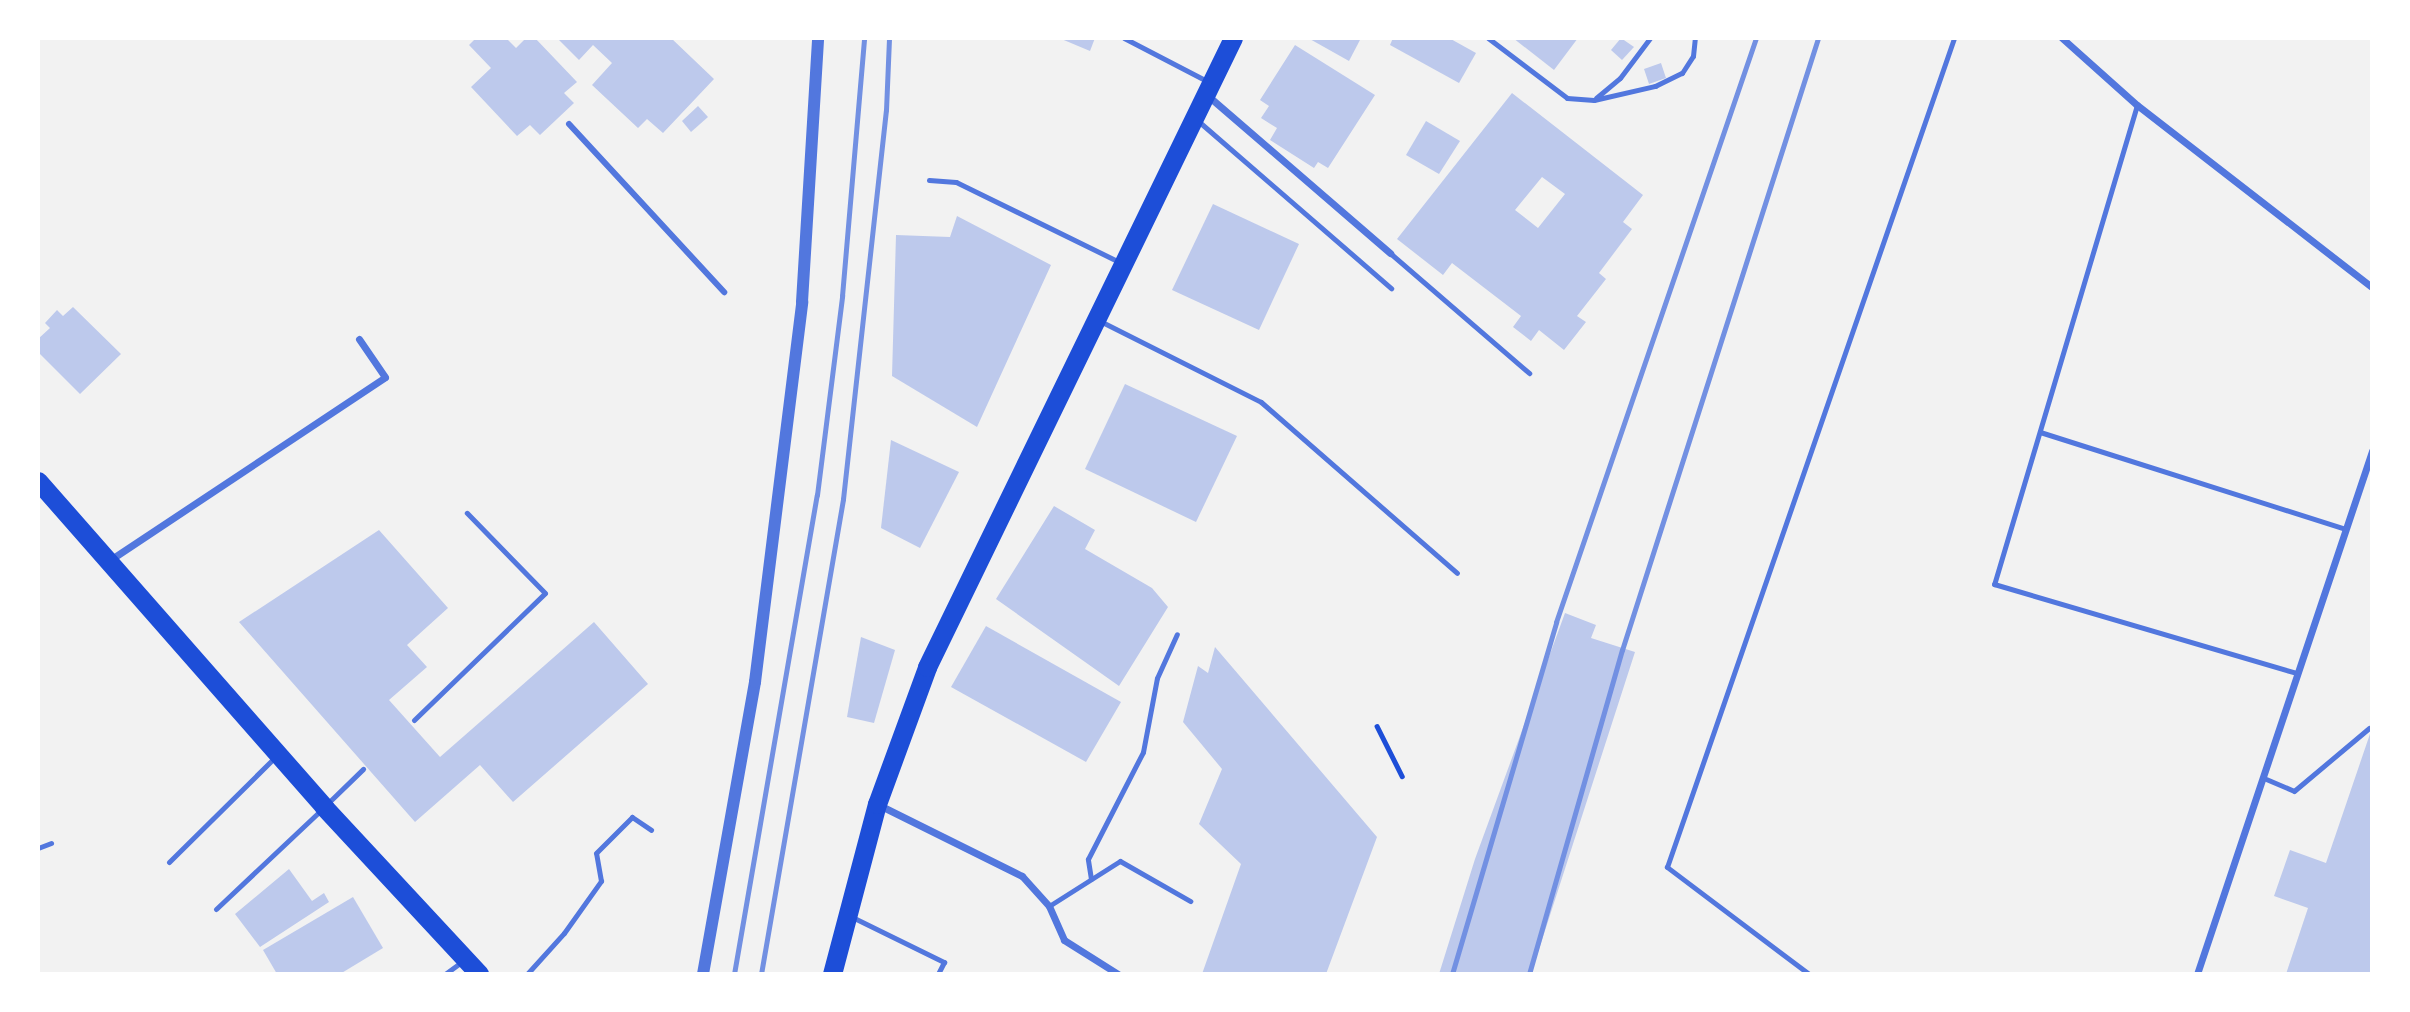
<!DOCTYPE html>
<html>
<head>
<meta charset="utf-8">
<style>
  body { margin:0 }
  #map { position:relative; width:2410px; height:1012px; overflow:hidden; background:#f2f2f2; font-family:Cabin,sans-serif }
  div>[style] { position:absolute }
  .building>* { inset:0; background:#bdc9ec }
  .path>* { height:4.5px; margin:-2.25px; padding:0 2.25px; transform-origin:2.25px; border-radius:2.25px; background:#1d4ed8 }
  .service>* { height:5px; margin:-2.5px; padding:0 2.5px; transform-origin:2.5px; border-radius:2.5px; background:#5277de }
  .pedestrian>* { height:6px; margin:-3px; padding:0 3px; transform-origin:3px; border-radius:3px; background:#5277de }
  .minor>* { height:7px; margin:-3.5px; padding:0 3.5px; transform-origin:3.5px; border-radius:3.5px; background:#5277de }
  .tertiary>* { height:12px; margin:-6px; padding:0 6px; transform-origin:6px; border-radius:6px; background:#5277de }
  .trunk>* { height:19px; margin:-9.5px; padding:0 9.5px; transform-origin:9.5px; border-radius:9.5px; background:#1d4ed8 }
  .rail>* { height:5px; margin:-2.5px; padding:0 2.5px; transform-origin:2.5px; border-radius:2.5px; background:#7290e2 }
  span { translate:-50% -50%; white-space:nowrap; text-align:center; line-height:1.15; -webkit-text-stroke:5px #fff; paint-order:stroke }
  .frame { position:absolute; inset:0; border:40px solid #fff; pointer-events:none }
</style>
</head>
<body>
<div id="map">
  <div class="building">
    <i style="clip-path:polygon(476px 38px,506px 38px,516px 48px,526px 38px,535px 38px,577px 82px,564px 93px,574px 103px,540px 135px,530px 125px,517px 136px,471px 87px,491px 68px,469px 45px)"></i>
    <i style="clip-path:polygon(557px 38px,671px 38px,714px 79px,663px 133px,647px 119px,638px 128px,592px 85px,612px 63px,593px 45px,579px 60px)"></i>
    <i style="clip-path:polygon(1059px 38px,1095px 38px,1090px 51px)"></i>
    <i style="clip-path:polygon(1308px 38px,1361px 38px,1349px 61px)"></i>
    <i style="clip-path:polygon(1393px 38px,1449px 38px,1476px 53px,1459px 83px,1390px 45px)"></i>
    <i style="clip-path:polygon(1513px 38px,1578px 38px,1554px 70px)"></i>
    <i style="clip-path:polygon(1621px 38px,1634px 47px,1622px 60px,1611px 50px)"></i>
    <i style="clip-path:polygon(1295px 45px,1375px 95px,1328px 168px,1318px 162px,1314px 168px,1270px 140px,1277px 128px,1261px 118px,1269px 106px,1260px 100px)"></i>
    <i style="clip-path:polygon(1661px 63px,1666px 78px,1649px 84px,1644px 69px)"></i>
    <i style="clip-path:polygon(evenodd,1512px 93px,1643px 195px,1623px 222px,1632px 229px,1599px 273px,1606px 279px,1577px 316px,1586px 322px,1564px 350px,1539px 330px,1531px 341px,1513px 327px,1521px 316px,1452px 263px,1443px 275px,1397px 239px,1512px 93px,1542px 177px,1565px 194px,1538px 228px,1515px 210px,1542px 177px)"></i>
    <i style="clip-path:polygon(698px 106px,708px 117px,691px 132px,682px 121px)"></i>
    <i style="clip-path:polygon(1426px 121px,1460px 141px,1439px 174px,1406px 155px)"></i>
    <i style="clip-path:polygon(1213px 204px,1299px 244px,1259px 330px,1172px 290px)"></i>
    <i style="clip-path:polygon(957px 216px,1051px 265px,977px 427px,892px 376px,896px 235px,950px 237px)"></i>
    <i style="clip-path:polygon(73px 307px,121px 354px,80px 394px,38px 352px,38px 339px,50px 328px,45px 323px,57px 310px,63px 316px)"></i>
    <i style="clip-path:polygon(1125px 384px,1237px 436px,1196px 522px,1085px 469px)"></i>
    <i style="clip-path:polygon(891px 440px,959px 472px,920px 548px,881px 528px)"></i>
    <i style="clip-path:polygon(1054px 506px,1095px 530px,1085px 549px,1152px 588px,1168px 607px,1119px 686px,996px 599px)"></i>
    <i style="clip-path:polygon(379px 530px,448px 608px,407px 645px,427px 667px,389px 700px,440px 757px,594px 622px,648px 684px,513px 802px,480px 765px,415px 822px,239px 622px)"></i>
    <i style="clip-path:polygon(1565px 613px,1596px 625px,1591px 638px,1635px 652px,1531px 974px,1439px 974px,1475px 859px)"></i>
    <i style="clip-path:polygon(986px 626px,1121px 702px,1086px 762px,951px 687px)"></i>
    <i style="clip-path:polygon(861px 637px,895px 650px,874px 723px,847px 717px)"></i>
    <i style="clip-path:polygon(1215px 647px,1377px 837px,1326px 974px,1202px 974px,1241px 864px,1199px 824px,1222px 769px,1183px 722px,1198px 666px,1208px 673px)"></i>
    <i style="clip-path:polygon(2372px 728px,2372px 974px,2286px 974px,2308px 908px,2274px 896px,2290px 850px,2326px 863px)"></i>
    <i style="clip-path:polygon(289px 869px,312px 901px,324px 893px,329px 902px,260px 947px,235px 914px)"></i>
    <i style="clip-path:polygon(353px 897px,383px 948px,340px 974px,277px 974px,263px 950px)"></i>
  </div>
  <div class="path">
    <i style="left:1377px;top:726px;width:56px;rotate:63.4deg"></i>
  </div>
  <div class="service">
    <i style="left:1124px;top:38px;width:96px;rotate:27.4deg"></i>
    <i style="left:1488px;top:38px;width:99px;rotate:37.2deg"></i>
    <i style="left:1567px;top:98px;width:27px;rotate:4deg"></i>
    <i style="left:1594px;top:100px;width:63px;rotate:-12.9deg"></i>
    <i style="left:1655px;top:86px;width:30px;rotate:-26deg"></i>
    <i style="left:1682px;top:73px;width:20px;rotate:-57deg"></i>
    <i style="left:1693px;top:56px;width:18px;rotate:-84deg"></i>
    <i style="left:1596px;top:98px;width:31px;rotate:-40deg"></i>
    <i style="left:1620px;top:78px;width:50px;rotate:-53.1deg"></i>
    <i style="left:2137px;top:105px;width:500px;rotate:106.6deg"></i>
    <i style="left:1994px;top:584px;width:316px;rotate:16.4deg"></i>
    <i style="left:1197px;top:120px;width:257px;rotate:40.9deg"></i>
    <i style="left:929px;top:180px;width:27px;rotate:4deg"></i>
    <i style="left:956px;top:182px;width:184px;rotate:26.1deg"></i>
    <i style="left:1390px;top:253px;width:184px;rotate:40.8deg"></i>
    <i style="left:1100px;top:321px;width:180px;rotate:26.7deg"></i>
    <i style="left:1261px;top:402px;width:260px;rotate:41.1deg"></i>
    <i style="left:2040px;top:432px;width:321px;rotate:17.6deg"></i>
    <i style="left:414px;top:720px;width:182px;rotate:-44.1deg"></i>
    <i style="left:545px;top:593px;width:112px;rotate:-134.3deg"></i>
    <i style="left:2266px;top:779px;width:30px;rotate:23deg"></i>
    <i style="left:2294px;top:791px;width:98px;rotate:-40deg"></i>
    <i style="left:328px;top:803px;width:49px;rotate:-44.2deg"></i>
    <i style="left:38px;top:848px;width:14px;rotate:-21deg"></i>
    <i style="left:169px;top:862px;width:151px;rotate:-44.7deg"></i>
    <i style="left:1091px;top:879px;width:20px;rotate:-99deg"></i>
    <i style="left:1088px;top:859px;width:120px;rotate:-62.8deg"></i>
    <i style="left:1143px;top:752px;width:75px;rotate:-79.3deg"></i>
    <i style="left:1157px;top:678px;width:48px;rotate:-65.6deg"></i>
    <i style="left:1049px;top:906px;width:84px;rotate:-32.4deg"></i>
    <i style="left:1120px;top:861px;width:81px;rotate:29.7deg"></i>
    <i style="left:216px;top:909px;width:144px;rotate:-43.3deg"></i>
    <i style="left:850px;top:916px;width:105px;rotate:26.1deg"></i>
    <i style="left:944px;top:962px;width:13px;rotate:117deg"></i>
    <i style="left:445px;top:974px;width:22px;rotate:-36deg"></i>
    <i style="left:527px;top:974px;width:55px;rotate:-47.9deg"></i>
    <i style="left:564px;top:933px;width:64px;rotate:-54.6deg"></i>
    <i style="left:601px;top:881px;width:28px;rotate:-100deg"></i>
    <i style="left:596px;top:853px;width:51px;rotate:-45deg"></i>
    <i style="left:632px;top:817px;width:23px;rotate:34deg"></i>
    <i style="left:1809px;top:974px;width:178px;rotate:-143deg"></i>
    <i style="left:1667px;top:867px;width:877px;rotate:-70.9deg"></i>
  </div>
  <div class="pedestrian">
    <i style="left:569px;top:124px;width:229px;rotate:47.3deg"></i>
  </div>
  <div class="minor">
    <i style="left:2062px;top:38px;width:101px;rotate:41.8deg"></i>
    <i style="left:2137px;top:105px;width:297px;rotate:37.8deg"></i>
    <i style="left:1207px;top:95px;width:242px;rotate:40.8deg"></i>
    <i style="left:110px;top:560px;width:330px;rotate:-33.6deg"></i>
    <i style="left:385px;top:377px;width:46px;rotate:-124.4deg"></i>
    <i style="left:877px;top:804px;width:162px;rotate:26.4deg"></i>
    <i style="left:1022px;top:876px;width:40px;rotate:48deg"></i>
    <i style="left:1049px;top:906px;width:37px;rotate:66deg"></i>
    <i style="left:1064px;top:940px;width:64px;rotate:32.2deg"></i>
    <i style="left:2197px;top:974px;width:552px;rotate:-71.5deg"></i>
  </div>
  <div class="tertiary">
    <i style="left:703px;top:974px;width:297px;rotate:-79.9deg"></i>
    <i style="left:755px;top:682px;width:383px;rotate:-82.9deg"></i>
    <i style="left:802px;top:302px;width:264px;rotate:-86.5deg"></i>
  </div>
  <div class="trunk">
    <i style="left:38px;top:481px;width:434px;rotate:48.7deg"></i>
    <i style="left:324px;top:807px;width:228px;rotate:47.1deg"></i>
    <i style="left:832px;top:974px;width:176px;rotate:-75.2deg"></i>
    <i style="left:877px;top:804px;width:146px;rotate:-69.9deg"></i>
    <i style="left:927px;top:667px;width:699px;rotate:-64.06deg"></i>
  </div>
  <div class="rail">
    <i style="left:734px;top:974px;width:486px;rotate:-80.2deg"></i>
    <i style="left:817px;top:495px;width:201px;rotate:-82.8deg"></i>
    <i style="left:842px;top:296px;width:259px;rotate:-85.1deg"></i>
    <i style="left:761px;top:974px;width:482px;rotate:-80.2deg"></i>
    <i style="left:843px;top:499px;width:391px;rotate:-83.7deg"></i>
    <i style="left:886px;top:110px;width:72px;rotate:-87.6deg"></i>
    <i style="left:1452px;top:974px;width:367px;rotate:-73.5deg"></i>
    <i style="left:1556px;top:622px;width:617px;rotate:-71.1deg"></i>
    <i style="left:1529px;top:974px;width:337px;rotate:-74deg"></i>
    <i style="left:1622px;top:650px;width:643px;rotate:-72.24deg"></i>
  </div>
  <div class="frame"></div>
</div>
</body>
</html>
